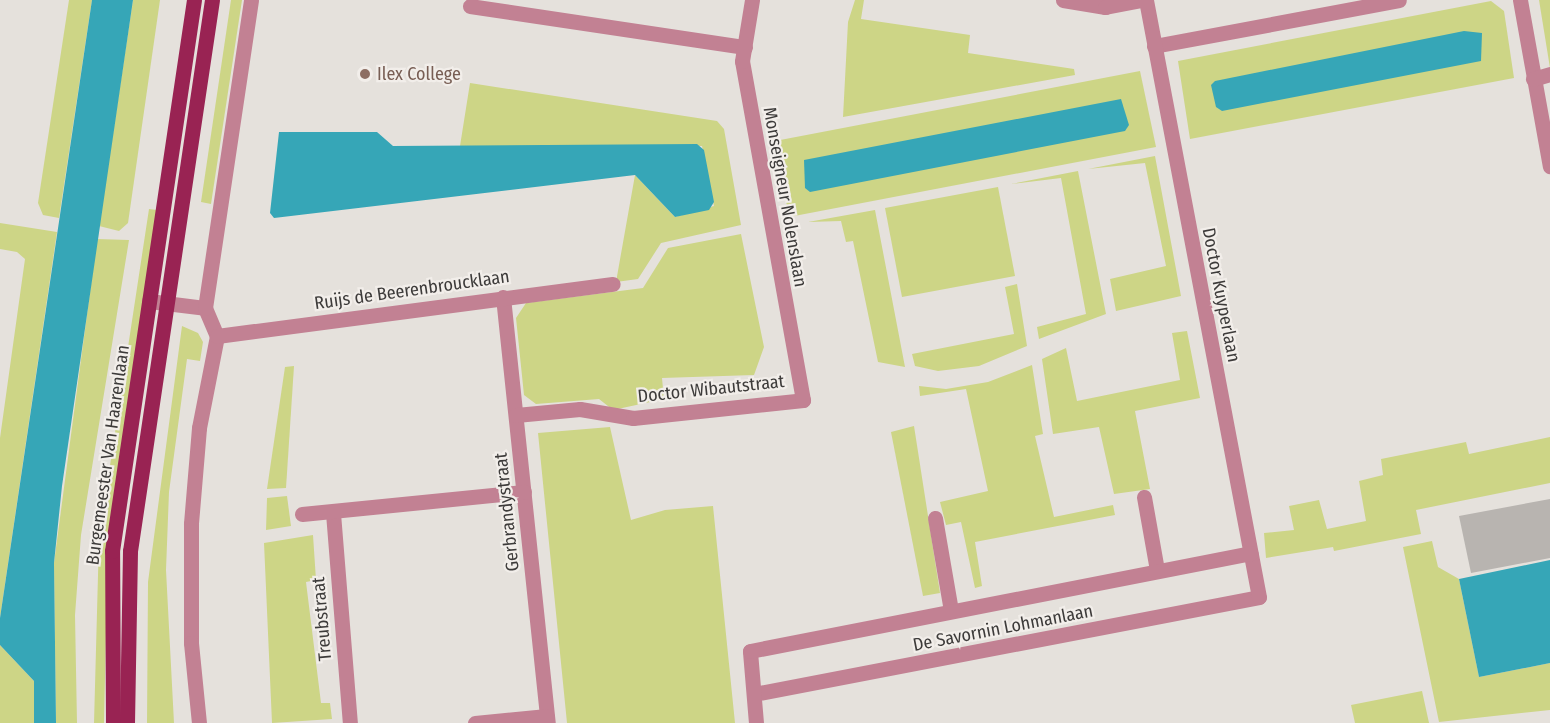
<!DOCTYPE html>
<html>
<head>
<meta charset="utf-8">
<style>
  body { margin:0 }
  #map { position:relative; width:1550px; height:723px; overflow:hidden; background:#e5e1dc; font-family:"Fira Sans Condensed",sans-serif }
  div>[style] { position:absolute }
  .green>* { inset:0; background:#cdd586 }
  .water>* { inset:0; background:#36a6b7 }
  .building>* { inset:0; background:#b8b4b0 }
  .minor>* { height:15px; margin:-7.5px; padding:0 7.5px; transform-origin:7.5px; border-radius:7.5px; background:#c28193 }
  .major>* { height:15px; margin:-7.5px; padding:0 7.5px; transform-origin:7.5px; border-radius:7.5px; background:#992353 }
  .dots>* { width:16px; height:16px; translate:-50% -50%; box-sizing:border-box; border:3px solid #f2eeea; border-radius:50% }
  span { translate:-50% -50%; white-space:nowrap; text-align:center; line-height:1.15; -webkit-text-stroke:4.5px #f2eeea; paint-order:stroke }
  .education-label { font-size:18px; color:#785e54 }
  .left { translate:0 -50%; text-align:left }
  .street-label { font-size:18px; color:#3d3b3a }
</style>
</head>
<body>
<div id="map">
  <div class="green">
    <i style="clip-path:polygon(69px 0,92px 0,59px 218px,43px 215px,38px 203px)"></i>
    <i style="clip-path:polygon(133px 0,160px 0,128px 223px,119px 231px,99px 226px)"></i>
    <i style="clip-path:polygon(231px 0,242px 0,211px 204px,201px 202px)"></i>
    <i style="clip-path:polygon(855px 0,864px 0,861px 19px,970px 35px,968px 53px,1074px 69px,1075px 75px,843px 117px,848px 22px)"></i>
    <i style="clip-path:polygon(1539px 0,1550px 0,1550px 68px)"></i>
    <i style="clip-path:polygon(1491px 1px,1504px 11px,1514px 78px,1190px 139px,1178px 61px)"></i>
    <i style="clip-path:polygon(1140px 71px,1156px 147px,789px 217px,775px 141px)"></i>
    <i style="clip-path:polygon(470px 83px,717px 121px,724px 129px,741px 225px,661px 243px,638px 279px,616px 282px,635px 175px,675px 217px,714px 206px,702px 146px,460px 146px)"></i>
    <i style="clip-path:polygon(1155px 156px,1181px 296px,1116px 311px,1110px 279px,1166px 266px,1145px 163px,1088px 169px)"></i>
    <i style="clip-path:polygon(1078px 171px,1106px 314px,1039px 339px,1037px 327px,1086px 314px,1061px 178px,1011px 184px)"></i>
    <i style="clip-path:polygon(998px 187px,1015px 276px,902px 297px,885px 208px)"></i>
    <i style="clip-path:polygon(149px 209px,157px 210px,108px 539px,104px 723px,94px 723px,99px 538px)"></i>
    <i style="clip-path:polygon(875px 210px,905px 367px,878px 362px,853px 241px,846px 242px,841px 221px,808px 222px)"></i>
    <i style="clip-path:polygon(0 223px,57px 232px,0 618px,0 438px,25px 259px,17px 252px,0 249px)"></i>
    <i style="clip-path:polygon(741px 234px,764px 347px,754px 375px,662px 378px,664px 399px,613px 410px,599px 399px,536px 404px,524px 395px,516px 318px,526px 303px,643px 288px,668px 248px)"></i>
    <i style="clip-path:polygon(97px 239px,129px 240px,81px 535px,75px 615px,77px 723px,56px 723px,54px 563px)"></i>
    <i style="clip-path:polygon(1017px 284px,1027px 346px,979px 366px,938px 371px,915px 366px,912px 354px,1014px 334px,1005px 287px)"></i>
    <i style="clip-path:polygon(182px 326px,198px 333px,203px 342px,200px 361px,187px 359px,169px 492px,166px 570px,174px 723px,147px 723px,148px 582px)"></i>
    <i style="clip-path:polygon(1187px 331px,1200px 398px,1135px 411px,1150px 489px,1114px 494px,1099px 427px,1053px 434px,1042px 359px,1066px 348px,1077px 401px,1180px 380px,1172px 333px)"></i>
    <i style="clip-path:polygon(1032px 365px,1043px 434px,1035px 436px,1054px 517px,1113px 505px,1115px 515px,975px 542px,982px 586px,975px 588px,961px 522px,946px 525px,940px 502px,988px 491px,966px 389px,920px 396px,919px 386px,946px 389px,988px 382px)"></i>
    <i style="clip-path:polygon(294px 366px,286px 488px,267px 489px,285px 367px)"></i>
    <i style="clip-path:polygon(914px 426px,940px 593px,923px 596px,891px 432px)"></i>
    <i style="clip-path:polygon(610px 427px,631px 520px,665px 510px,713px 506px,735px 723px,567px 723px,538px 433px)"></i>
    <i style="clip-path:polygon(1550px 437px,1550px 483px,1416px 510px,1421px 534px,1334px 551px,1333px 547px,1266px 558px,1264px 533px,1294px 530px,1289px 506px,1319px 500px,1327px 529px,1366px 521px,1359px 481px,1383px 475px,1381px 459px,1466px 442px,1469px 454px)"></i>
    <i style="clip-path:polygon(287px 496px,291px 526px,266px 530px,267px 498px)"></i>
    <i style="clip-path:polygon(313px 535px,316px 580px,306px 582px,321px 703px,330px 703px,332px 719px,272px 723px,264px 543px)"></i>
    <i style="clip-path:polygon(1432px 541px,1438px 567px,1459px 579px,1479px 677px,1550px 663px,1550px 710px,1439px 722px,1403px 547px)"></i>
    <i style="clip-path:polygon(0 645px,34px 681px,34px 723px,0 723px)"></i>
    <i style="clip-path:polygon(1422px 691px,1429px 723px,1355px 723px,1351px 705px)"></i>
  </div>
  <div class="water">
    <i style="clip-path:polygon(92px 0,133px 0,62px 486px,54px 563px,56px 723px,34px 723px,34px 681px,0 645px,0 618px)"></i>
    <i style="clip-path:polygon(1464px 31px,1482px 33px,1481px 61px,1222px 111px,1216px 107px,1211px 85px,1215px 81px)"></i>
    <i style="clip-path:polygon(1121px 99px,1129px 125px,1125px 131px,810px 192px,805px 188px,804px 160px)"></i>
    <i style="clip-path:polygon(279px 132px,377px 132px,393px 146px,697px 144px,704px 150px,714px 202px,709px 210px,675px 217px,635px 175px,274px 218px,270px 213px)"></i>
    <i style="clip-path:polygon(1550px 560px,1550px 663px,1479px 677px,1459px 579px)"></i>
  </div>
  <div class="building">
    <i style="clip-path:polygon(1550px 499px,1550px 558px,1471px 573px,1459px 516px)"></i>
  </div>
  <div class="minor">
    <i style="left:1063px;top:0;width:43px;rotate:9.5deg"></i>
    <i style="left:1105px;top:7px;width:36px;rotate:-11deg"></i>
    <i style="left:1520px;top:0;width:169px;rotate:79.8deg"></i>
    <i style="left:470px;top:6px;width:278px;rotate:8.5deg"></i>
    <i style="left:1154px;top:46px;width:249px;rotate:-10.6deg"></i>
    <i style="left:1533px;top:79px;width:18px;rotate:-16deg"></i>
    <i style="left:503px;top:297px;width:428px;rotate:84deg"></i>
    <i style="left:149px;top:301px;width:56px;rotate:7.1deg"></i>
    <i style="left:205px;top:308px;width:30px;rotate:67deg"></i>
    <i style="left:217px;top:336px;width:94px;rotate:101.1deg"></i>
    <i style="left:199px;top:428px;width:96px;rotate:94.8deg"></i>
    <i style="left:191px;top:524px;width:119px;rotate:90deg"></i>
    <i style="left:191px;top:643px;width:80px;rotate:84.3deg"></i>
    <i style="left:205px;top:308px;width:311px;rotate:-81.5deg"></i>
    <i style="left:217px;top:336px;width:399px;rotate:-7.5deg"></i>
    <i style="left:516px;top:415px;width:64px;rotate:-5.4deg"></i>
    <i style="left:580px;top:409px;width:54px;rotate:9.6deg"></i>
    <i style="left:633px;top:418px;width:171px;rotate:-6deg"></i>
    <i style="left:803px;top:400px;width:344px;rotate:-100.2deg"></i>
    <i style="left:742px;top:61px;width:62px;rotate:-80.7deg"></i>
    <i style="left:1144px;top:497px;width:74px;rotate:79.9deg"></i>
    <i style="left:333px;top:513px;width:211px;rotate:85.4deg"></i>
    <i style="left:302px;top:514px;width:223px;rotate:-5.7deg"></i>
    <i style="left:935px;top:518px;width:94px;rotate:80.2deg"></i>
    <i style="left:754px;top:694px;width:514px;rotate:-10.87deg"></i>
    <i style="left:1259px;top:597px;width:608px;rotate:-100.72deg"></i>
    <i style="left:475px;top:723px;width:72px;rotate:-5.6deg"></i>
    <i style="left:756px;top:723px;width:72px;rotate:-94.8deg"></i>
    <i style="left:750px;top:651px;width:510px;rotate:-11.07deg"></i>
  </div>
  <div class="major">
    <i style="left:113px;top:723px;width:172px;rotate:-90.3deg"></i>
    <i style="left:112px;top:551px;width:557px;rotate:-81.54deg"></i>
    <i style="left:127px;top:723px;width:172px;rotate:-89deg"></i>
    <i style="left:130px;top:551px;width:557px;rotate:-81.54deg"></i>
  </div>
  <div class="dots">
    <i style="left:365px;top:74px;background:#8d6e63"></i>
  </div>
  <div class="education-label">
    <span class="left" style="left:377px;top:74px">Ilex College</span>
  </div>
  <div class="street-label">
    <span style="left:785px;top:197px;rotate:80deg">Monseigneur Nolenslaan</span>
    <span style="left:412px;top:290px;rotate:-8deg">Ruijs de Beerenbroucklaan</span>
    <span style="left:1221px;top:295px;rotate:79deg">Doctor Kuyperlaan</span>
    <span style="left:711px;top:389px;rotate:-6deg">Doctor Wibautstraat</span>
    <span style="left:108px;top:455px;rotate:-82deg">Burgemeester Van Haarenlaan</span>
    <span style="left:507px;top:512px;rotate:-96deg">Gerbrandystraat</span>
    <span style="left:322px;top:619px;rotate:-95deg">Treubstraat</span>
    <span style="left:1003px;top:628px;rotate:-11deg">De Savornin Lohmanlaan</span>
  </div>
</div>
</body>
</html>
